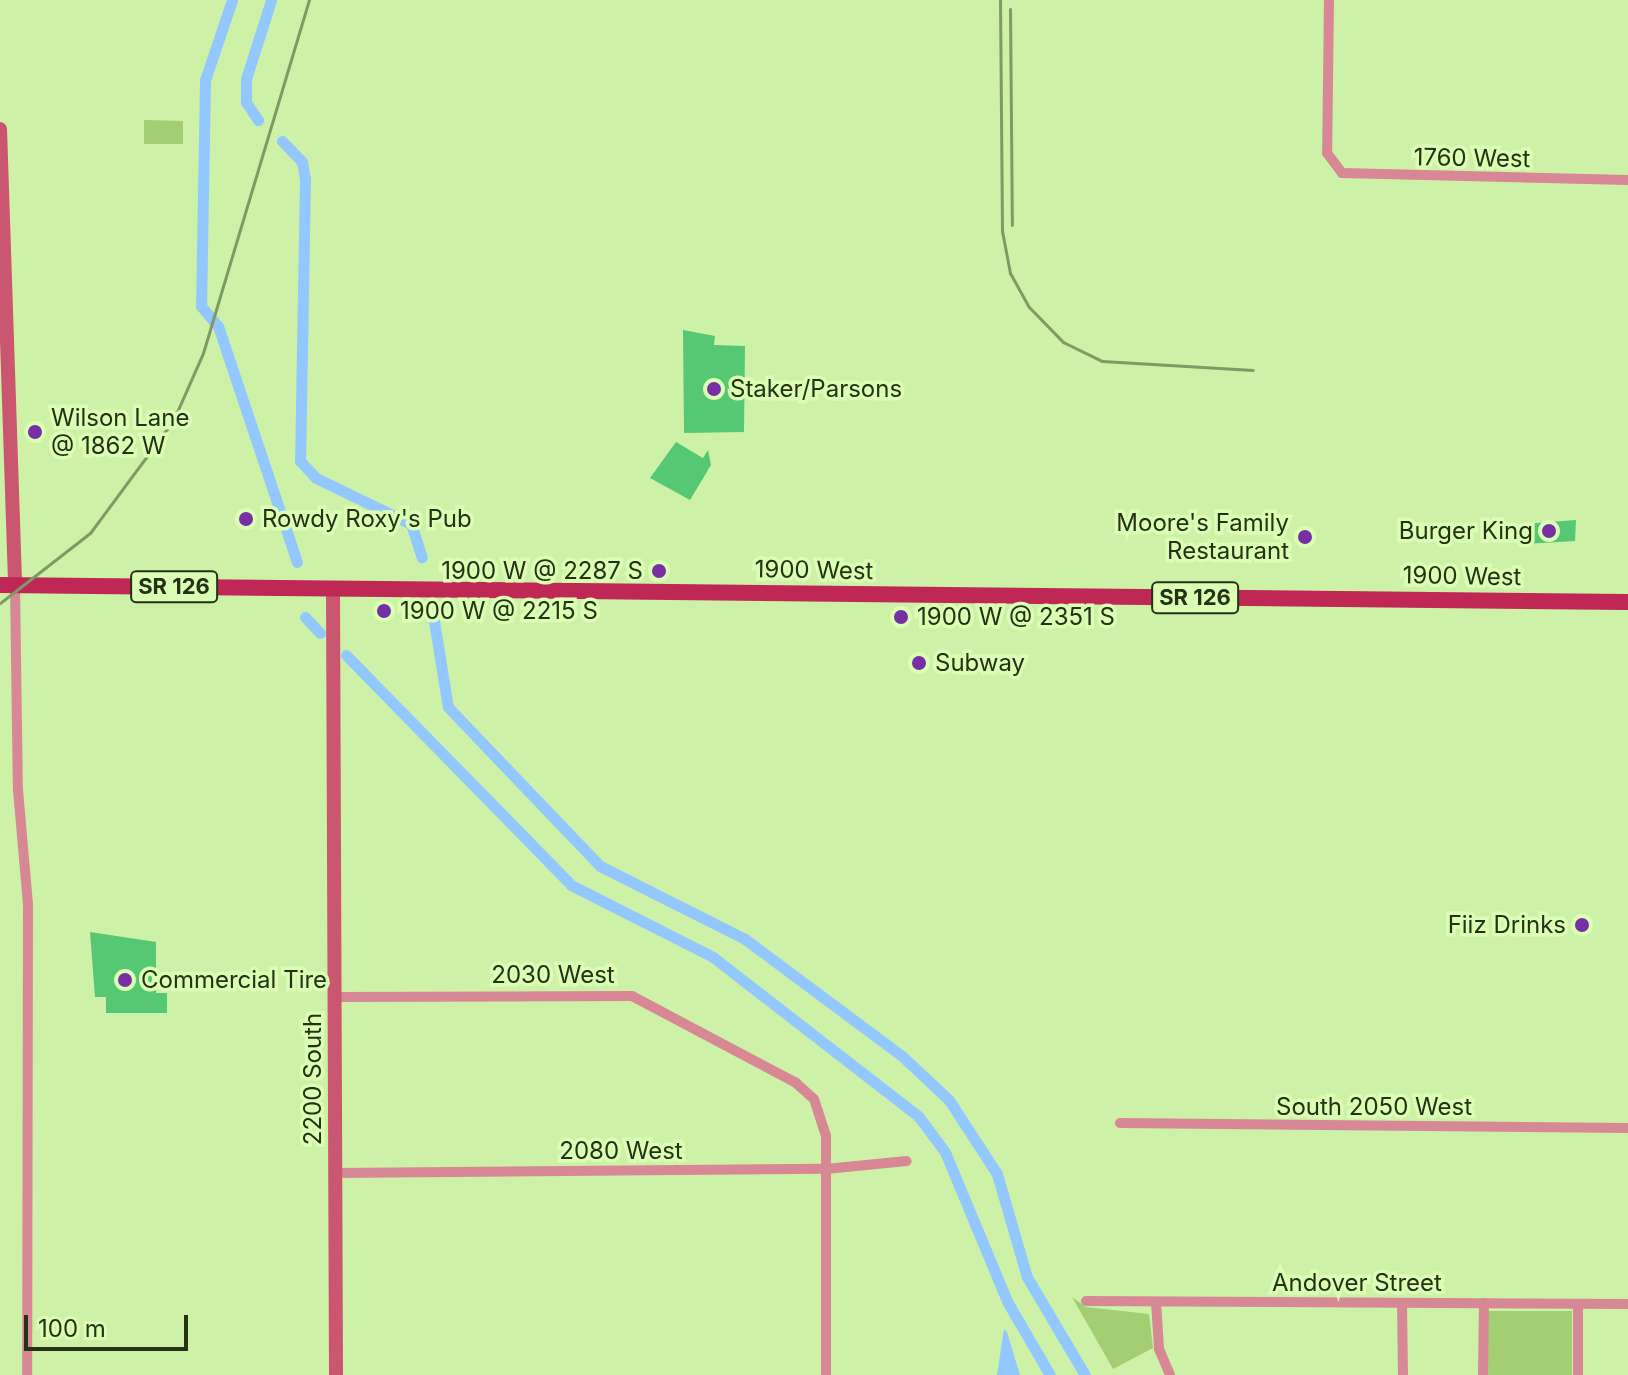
<!DOCTYPE html>
<html>
<head>
<meta charset="utf-8">
<style>
  body { margin:0 }
  #map { position:relative; width:1628px; height:1375px; overflow:hidden; background:#cdf1a7; font-family:Inter,sans-serif }
  div>[style] { position:absolute }
  .green>* { inset:0; background:#a3ce71 }
  .water>* { inset:0; background:#92c8ff }
  .canal>* { height:11px; margin:-5.5px; padding:0 5.5px; transform-origin:5.5px; border-radius:5.5px; background:#92c8ff }
  .building>* { inset:0; background:#56c772 }
  .street>* { height:10px; margin:-5px; padding:0 5px; transform-origin:5px; border-radius:5px; background:#d88895 }
  .secondary>* { height:14px; margin:-7px; padding:0 7px; transform-origin:7px; border-radius:7px; background:#cb5670 }
  .primary>* { height:16px; margin:-8px; padding:0 8px; transform-origin:8px; border-radius:8px; background:#bf2755 }
  .rail>* { height:3px; margin:-1.5px; padding:0 1.5px; transform-origin:1.5px; border-radius:1.5px; background:#809a64 }
  .dots>* { width:22px; height:22px; translate:-50% -50%; box-sizing:border-box; border:4px solid #dafeb4; border-radius:50% }
  span { translate:-50% -50%; white-space:nowrap; text-align:center; line-height:1.15; -webkit-text-stroke:7px #dafeb4; paint-order:stroke }
  .shield-label span { padding:2px 6px; background:#dafeb4; border:2px solid; border-radius:6px; -webkit-text-stroke-width:0 }
  .shield-label { font-size:22px; color:#253215; font-weight:700 }
  .street-label { font-size:24px; color:#253215 }
  .poi-label { font-size:24px; color:#253215 }
  .left { translate:0 -50%; text-align:left }
  .right { translate:-100% -50%; text-align:right }
  .scale { position:absolute; left:24px; top:1315px; width:164px; height:36px; box-sizing:border-box; border:4px solid #253215; border-top:0; padding-left:10px; font-size:24px; line-height:28px; white-space:nowrap; color:#253215; -webkit-text-stroke:6px #dafeb4; paint-order:stroke }
</style>
</head>
<body>
<div id="map">
  <div class="green">
    <i style="clip-path:polygon(144px 120px,183px 121px,183px 144px,144px 144px)"></i>
    <i style="clip-path:polygon(1072px 1297px,1086px 1307px,1149px 1314px,1153px 1348px,1113px 1369px)"></i>
    <i style="clip-path:polygon(1487px 1311px,1572px 1311px,1572px 1375px,1488px 1375px)"></i>
  </div>
  <div class="water">
    <i style="clip-path:polygon(1004px 1329px,1007px 1332px,1020px 1375px,997px 1375px)"></i>
  </div>
  <div class="canal">
    <i style="left:232px;top:0;width:84px;rotate:108.6deg"></i>
    <i style="left:205px;top:80px;width:226px;rotate:91deg"></i>
    <i style="left:201px;top:306px;width:26px;rotate:50deg"></i>
    <i style="left:218px;top:326px;width:249px;rotate:71.5deg"></i>
    <i style="left:258px;top:120px;width:22px;rotate:-124deg"></i>
    <i style="left:246px;top:102px;width:23px;rotate:-90deg"></i>
    <i style="left:246px;top:79px;width:83px;rotate:-72.4deg"></i>
    <i style="left:282px;top:141px;width:29px;rotate:46deg"></i>
    <i style="left:302px;top:162px;width:17px;rotate:80deg"></i>
    <i style="left:305px;top:179px;width:282px;rotate:91deg"></i>
    <i style="left:300px;top:461px;width:23px;rotate:47deg"></i>
    <i style="left:316px;top:478px;width:106px;rotate:25.8deg"></i>
    <i style="left:411px;top:524px;width:35px;rotate:72deg"></i>
    <i style="left:305px;top:617px;width:22px;rotate:47deg"></i>
    <i style="left:434px;top:621px;width:87px;rotate:80.8deg"></i>
    <i style="left:448px;top:707px;width:220px;rotate:46.3deg"></i>
    <i style="left:600px;top:866px;width:162px;rotate:26.7deg"></i>
    <i style="left:745px;top:939px;width:196px;rotate:36.7deg"></i>
    <i style="left:902px;top:1056px;width:64px;rotate:43.1deg"></i>
    <i style="left:949px;top:1100px;width:88px;rotate:57deg"></i>
    <i style="left:997px;top:1174px;width:107px;rotate:73.8deg"></i>
    <i style="left:1027px;top:1277px;width:114px;rotate:59.4deg"></i>
    <i style="left:346px;top:655px;width:322px;rotate:45.6deg"></i>
    <i style="left:571px;top:885px;width:159px;rotate:26.9deg"></i>
    <i style="left:713px;top:957px;width:261px;rotate:37.8deg"></i>
    <i style="left:919px;top:1117px;width:44px;rotate:53.4deg"></i>
    <i style="left:945px;top:1152px;width:164px;rotate:67.4deg"></i>
    <i style="left:1008px;top:1303px;width:83px;rotate:59.7deg"></i>
  </div>
  <div class="building">
    <i style="clip-path:polygon(683px 330px,715px 336px,714px 345px,745px 346px,744px 432px,684px 433px)"></i>
    <i style="clip-path:polygon(676px 442px,703px 458px,708px 450px,711px 465px,690px 500px,650px 478px)"></i>
    <i style="clip-path:polygon(1576px 520px,1575px 541px,1523px 544px,1523px 524px)"></i>
    <i style="clip-path:polygon(90px 932px,156px 942px,156px 993px,167px 993px,167px 1013px,106px 1013px,106px 997px,95px 997px)"></i>
  </div>
  <div class="street">
    <i style="left:1329px;top:0;width:153px;rotate:90.7deg"></i>
    <i style="left:1327px;top:153px;width:25px;rotate:53deg"></i>
    <i style="left:1342px;top:173px;width:286px;rotate:1.4deg"></i>
    <i style="left:15px;top:585px;width:205px;rotate:89.2deg"></i>
    <i style="left:18px;top:790px;width:115px;rotate:85deg"></i>
    <i style="left:28px;top:905px;width:470px;rotate:90.1deg"></i>
    <i style="left:334px;top:997px;width:298px;rotate:-0.2deg"></i>
    <i style="left:632px;top:996px;width:186px;rotate:27.9deg"></i>
    <i style="left:796px;top:1083px;width:24px;rotate:42deg"></i>
    <i style="left:814px;top:1099px;width:39px;rotate:72deg"></i>
    <i style="left:826px;top:1136px;width:239px;rotate:90deg"></i>
    <i style="left:1120px;top:1123px;width:508px;rotate:0.56deg"></i>
    <i style="left:335px;top:1173px;width:491px;rotate:-0.5deg"></i>
    <i style="left:826px;top:1169px;width:81px;rotate:-5.6deg"></i>
    <i style="left:1086px;top:1301px;width:542px;rotate:0.32deg"></i>
    <i style="left:1156px;top:1302px;width:47px;rotate:86.3deg"></i>
    <i style="left:1159px;top:1349px;width:28px;rotate:67deg"></i>
    <i style="left:1402px;top:1303px;width:72px;rotate:89.2deg"></i>
    <i style="left:1483px;top:1375px;width:72px;rotate:-89.2deg"></i>
    <i style="left:1578px;top:1375px;width:71px;rotate:-90deg"></i>
  </div>
  <div class="secondary">
    <i style="left:0;top:129px;width:456px;rotate:88.1deg"></i>
    <i style="left:333px;top:590px;width:785px;rotate:89.78deg"></i>
  </div>
  <div class="primary">
    <i style="left:0;top:585px;width:1628px;rotate:0.6deg"></i>
  </div>
  <div class="rail">
    <i style="left:1000px;top:0;width:231px;rotate:89.5deg"></i>
    <i style="left:1002px;top:231px;width:43px;rotate:79.2deg"></i>
    <i style="left:1010px;top:273px;width:39px;rotate:61deg"></i>
    <i style="left:1029px;top:307px;width:49px;rotate:45.8deg"></i>
    <i style="left:1063px;top:342px;width:43px;rotate:26deg"></i>
    <i style="left:1102px;top:361px;width:151px;rotate:3.4deg"></i>
    <i style="left:1010px;top:9px;width:216px;rotate:89.5deg"></i>
    <i style="left:0;top:603px;width:114px;rotate:-37.9deg"></i>
    <i style="left:90px;top:533px;width:139px;rotate:-53.5deg"></i>
    <i style="left:173px;top:421px;width:74px;rotate:-66.2deg"></i>
    <i style="left:203px;top:353px;width:369px;rotate:-73.3deg"></i>
  </div>
  <div class="dots">
    <i style="left:714px;top:389px;background:#7730a3"></i>
    <i style="left:35px;top:432px;background:#7730a3"></i>
    <i style="left:246px;top:519px;background:#7730a3"></i>
    <i style="left:1549px;top:531px;background:#7730a3"></i>
    <i style="left:1305px;top:537px;background:#7730a3"></i>
    <i style="left:659px;top:571px;background:#7730a3"></i>
    <i style="left:384px;top:611px;background:#7730a3"></i>
    <i style="left:901px;top:617px;background:#7730a3"></i>
    <i style="left:919px;top:663px;background:#7730a3"></i>
    <i style="left:1582px;top:925px;background:#7730a3"></i>
    <i style="left:125px;top:980px;background:#7730a3"></i>
  </div>
  <div class="shield-label">
    <span style="left:174px;top:587px">SR 126</span>
    <span style="left:1195px;top:598px">SR 126</span>
  </div>
  <div class="street-label">
    <span style="left:1472px;top:158px;rotate:1deg">1760 West</span>
    <span style="left:814px;top:570px;rotate:1deg">1900 West</span>
    <span style="left:1462px;top:576px;rotate:1deg">1900 West</span>
    <span style="left:553px;top:975px">2030 West</span>
    <span style="left:313px;top:1079px;rotate:-90deg">2200 South</span>
    <span style="left:1374px;top:1107px">South 2050 West</span>
    <span style="left:621px;top:1151px">2080 West</span>
    <span style="left:1357px;top:1283px">Andover Street</span>
  </div>
  <div class="poi-label">
    <span class="left" style="left:730px;top:389px">Staker/Parsons</span>
    <span class="left" style="left:51px;top:432px">Wilson Lane<br>@ 1862 W</span>
    <span class="left" style="left:262px;top:519px">Rowdy Roxy's Pub</span>
    <span class="right" style="left:1289px;top:537px">Moore's Family<br>Restaurant</span>
    <span class="right" style="left:1533px;top:531px">Burger King</span>
    <span class="right" style="left:643px;top:571px">1900 W @ 2287 S</span>
    <span class="left" style="left:400px;top:611px">1900 W @ 2215 S</span>
    <span class="left" style="left:917px;top:617px">1900 W @ 2351 S</span>
    <span class="left" style="left:935px;top:663px">Subway</span>
    <span class="right" style="left:1566px;top:925px">Fiiz Drinks</span>
    <span class="left" style="left:141px;top:980px">Commercial Tire</span>
  </div>
  <div class="scale">100 m</div>
</div>
</body>
</html>
